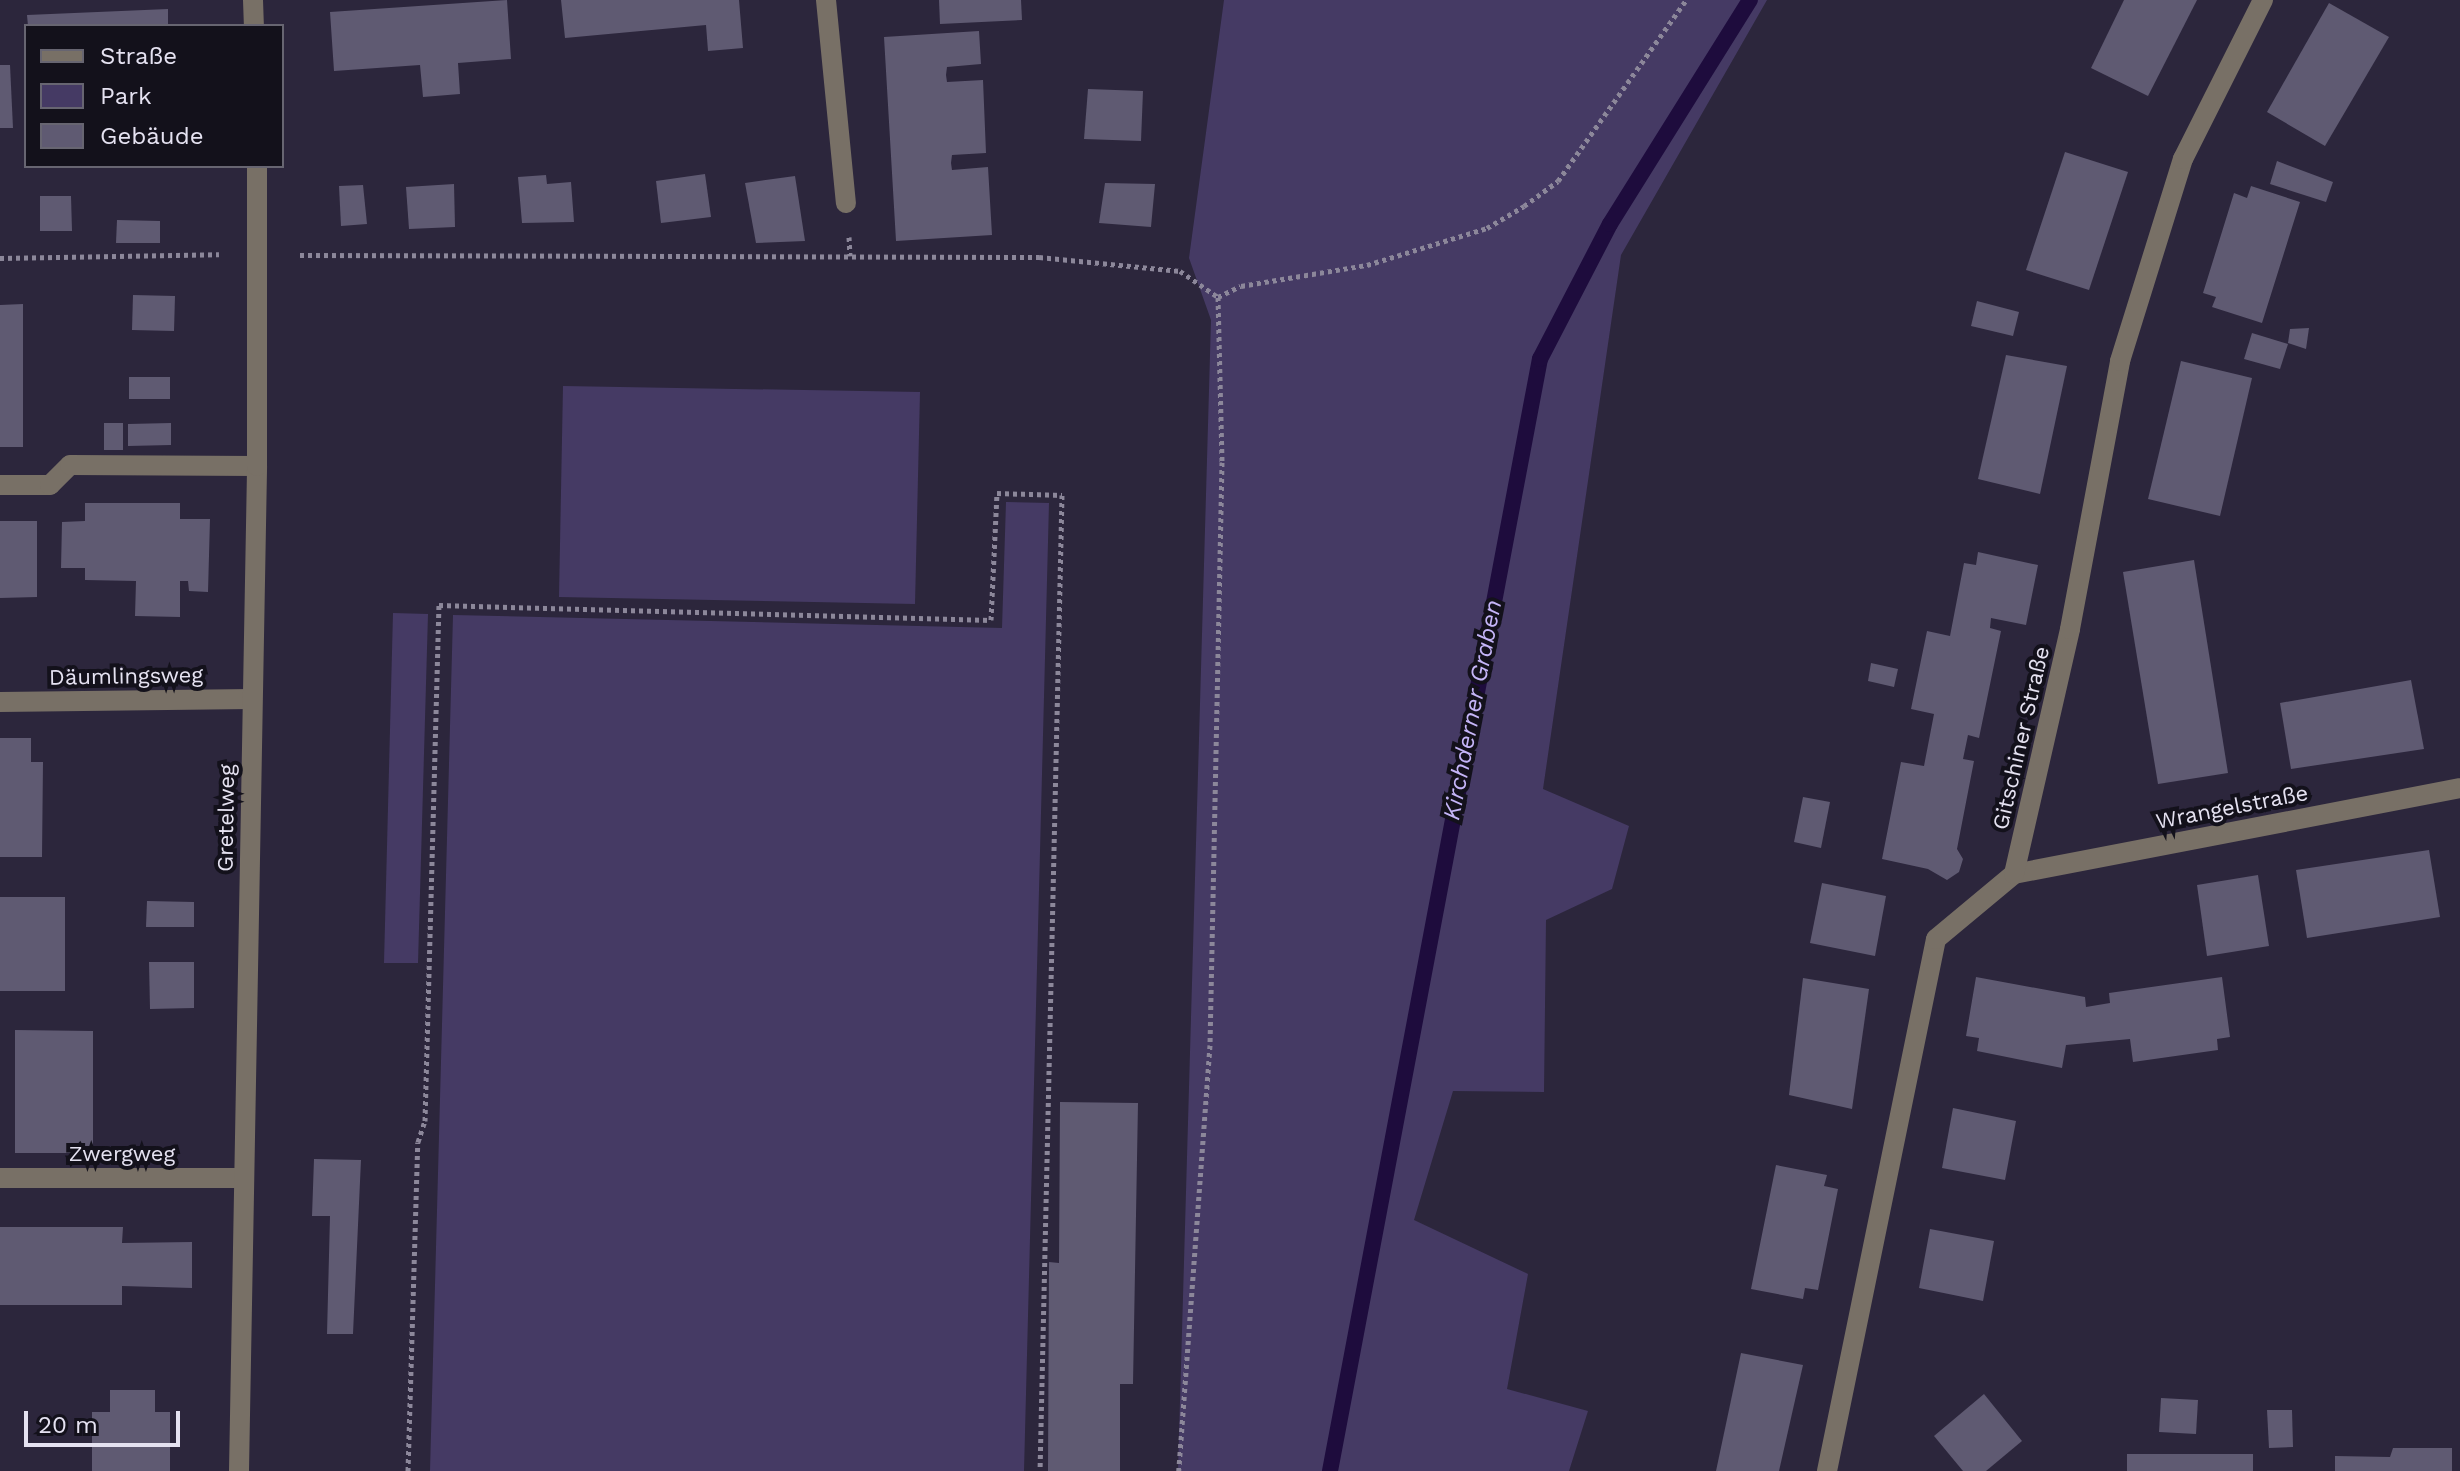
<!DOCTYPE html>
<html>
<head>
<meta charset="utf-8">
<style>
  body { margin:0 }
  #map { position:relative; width:2460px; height:1471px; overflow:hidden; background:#2c263c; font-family:"Work Sans",sans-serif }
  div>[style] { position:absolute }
  .green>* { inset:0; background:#453a64 }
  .stream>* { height:16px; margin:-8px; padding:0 8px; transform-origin:8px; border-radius:8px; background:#1e0c3d }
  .building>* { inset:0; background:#5f5a72 }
  .path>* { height:5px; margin-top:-2.5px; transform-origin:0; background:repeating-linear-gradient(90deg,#8c879a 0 4px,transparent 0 8px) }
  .minor>* { height:20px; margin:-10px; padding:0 10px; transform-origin:10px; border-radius:10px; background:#787066 }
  span { translate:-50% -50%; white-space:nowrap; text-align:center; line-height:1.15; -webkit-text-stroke:8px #13111b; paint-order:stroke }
  .street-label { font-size:22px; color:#e5e2f1 }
  .water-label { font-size:24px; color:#c5b5f8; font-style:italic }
  .legend { position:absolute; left:24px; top:24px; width:260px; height:144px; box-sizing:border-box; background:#13111b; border:2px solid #676571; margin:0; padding:10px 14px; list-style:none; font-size:24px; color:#e5e2f1 }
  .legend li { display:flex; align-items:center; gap:16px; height:40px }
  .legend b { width:40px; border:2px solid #676571 }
  .scale { position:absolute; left:24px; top:1411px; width:156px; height:36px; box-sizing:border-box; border:4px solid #e5e2f1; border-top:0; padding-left:10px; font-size:24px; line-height:28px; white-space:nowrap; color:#e5e2f1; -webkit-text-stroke:6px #13111b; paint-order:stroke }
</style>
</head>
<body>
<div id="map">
  <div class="green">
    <i style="clip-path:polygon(1224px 0,1767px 0,1621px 255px,1543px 789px,1629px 826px,1612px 889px,1546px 920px,1544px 1092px,1453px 1091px,1414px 1220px,1528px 1274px,1507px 1389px,1588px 1411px,1569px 1471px,1178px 1471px,1211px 320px,1189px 258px)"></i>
    <i style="clip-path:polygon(563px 386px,920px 392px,915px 604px,559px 597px)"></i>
    <i style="clip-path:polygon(1006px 502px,1049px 503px,1024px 1471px,430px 1471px,453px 615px,1002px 628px)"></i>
    <i style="clip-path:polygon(393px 613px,428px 614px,418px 963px,384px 963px)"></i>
  </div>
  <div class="stream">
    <i style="left:1330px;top:1471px;width:1132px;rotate:-79.31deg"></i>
    <i style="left:1540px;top:359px;width:152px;rotate:-62.6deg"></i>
    <i style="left:1610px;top:224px;width:264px;rotate:-58deg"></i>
  </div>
  <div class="building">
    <i style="clip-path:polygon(507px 0,511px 59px,458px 63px,460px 94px,423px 97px,420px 65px,334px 71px,330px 12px)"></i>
    <i style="clip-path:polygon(561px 0,739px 0,743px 48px,708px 51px,706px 25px,565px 38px)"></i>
    <i style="clip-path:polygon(939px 0,1021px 0,1022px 20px,940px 24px)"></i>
    <i style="clip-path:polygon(2124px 0,2197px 0,2148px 96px,2091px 68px)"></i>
    <i style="clip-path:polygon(2329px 3px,2389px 37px,2325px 146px,2267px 112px)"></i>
    <i style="clip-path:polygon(168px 9px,168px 26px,28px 26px,27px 15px)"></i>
    <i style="clip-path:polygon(979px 31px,981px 64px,947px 67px,946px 75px,947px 82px,983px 80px,986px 153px,952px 155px,951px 163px,952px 170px,988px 167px,992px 235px,896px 241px,884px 37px)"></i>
    <i style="clip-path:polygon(0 65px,10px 65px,13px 128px,0 128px)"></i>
    <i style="clip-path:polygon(1088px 89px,1143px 91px,1141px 141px,1084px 139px)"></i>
    <i style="clip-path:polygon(2065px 152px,2128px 172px,2089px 290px,2026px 270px)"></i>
    <i style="clip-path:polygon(2277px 161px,2333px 182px,2326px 202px,2270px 184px)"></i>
    <i style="clip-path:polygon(705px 174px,711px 217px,661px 223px,656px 181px)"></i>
    <i style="clip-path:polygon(546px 175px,547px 184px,571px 182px,574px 222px,522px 223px,518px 177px)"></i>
    <i style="clip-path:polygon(795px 176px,805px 241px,756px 243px,745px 183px)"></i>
    <i style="clip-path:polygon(1105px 183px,1155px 184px,1151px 227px,1099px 223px)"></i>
    <i style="clip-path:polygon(454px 184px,455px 227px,409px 229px,406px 187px)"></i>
    <i style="clip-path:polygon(363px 185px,367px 224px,341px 226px,339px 186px)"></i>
    <i style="clip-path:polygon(2251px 186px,2300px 202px,2262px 323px,2212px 307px,2216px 297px,2203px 293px,2234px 193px,2247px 198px)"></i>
    <i style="clip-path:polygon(40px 196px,71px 196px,72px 231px,40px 231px)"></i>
    <i style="clip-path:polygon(117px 220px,160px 221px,160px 243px,116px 243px)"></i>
    <i style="clip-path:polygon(133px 295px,175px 296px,174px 331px,132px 330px)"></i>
    <i style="clip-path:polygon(1977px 301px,2019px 312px,2013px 336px,1971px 326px)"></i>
    <i style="clip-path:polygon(23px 304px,23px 447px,0 447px,0 305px)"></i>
    <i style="clip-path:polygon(2309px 328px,2306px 349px,2288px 343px,2290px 329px)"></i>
    <i style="clip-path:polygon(2252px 333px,2288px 344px,2280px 369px,2244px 359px)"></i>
    <i style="clip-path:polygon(2006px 355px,2067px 366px,2040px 494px,1978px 479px)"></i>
    <i style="clip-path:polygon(2181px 361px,2252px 378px,2220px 516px,2148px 499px)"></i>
    <i style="clip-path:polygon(129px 377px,170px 377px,170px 399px,129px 399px)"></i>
    <i style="clip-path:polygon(104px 423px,123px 423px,123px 450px,104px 450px)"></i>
    <i style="clip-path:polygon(171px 423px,171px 445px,128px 446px,128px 424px)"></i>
    <i style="clip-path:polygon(85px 503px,180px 503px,180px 519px,210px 519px,208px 592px,189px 591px,188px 581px,180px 581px,180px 617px,135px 616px,136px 581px,85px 580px,85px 568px,61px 568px,62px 522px,85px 521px)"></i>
    <i style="clip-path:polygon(0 521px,37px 521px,37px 597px,0 598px)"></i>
    <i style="clip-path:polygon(1978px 552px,2038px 565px,2026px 625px,1991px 618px,1990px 628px,2001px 631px,1979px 738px,1968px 735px,1963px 759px,1974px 761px,1957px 849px,1963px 859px,1959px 872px,1947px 880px,1928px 869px,1882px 859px,1901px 762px,1924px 766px,1934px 714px,1911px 709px,1927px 631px,1950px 636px,1964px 563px,1976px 565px)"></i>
    <i style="clip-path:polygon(2194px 560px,2228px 773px,2158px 784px,2123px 572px)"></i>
    <i style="clip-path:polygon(1871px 663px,1898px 669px,1894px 687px,1868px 681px)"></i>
    <i style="clip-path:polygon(2411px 680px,2424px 749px,2291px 769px,2280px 703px)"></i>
    <i style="clip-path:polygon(0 738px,31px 738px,31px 762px,43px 762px,42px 857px,0 857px)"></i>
    <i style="clip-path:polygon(1803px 797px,1830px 802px,1821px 848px,1794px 842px)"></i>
    <i style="clip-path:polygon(2429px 850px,2440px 917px,2307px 938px,2296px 870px)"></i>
    <i style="clip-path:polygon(2258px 875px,2269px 946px,2207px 956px,2197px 885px)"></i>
    <i style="clip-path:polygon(1822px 883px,1886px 896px,1875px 956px,1810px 943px)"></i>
    <i style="clip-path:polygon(0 897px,65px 897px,65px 991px,0 991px)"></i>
    <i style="clip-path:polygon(147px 901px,194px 902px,194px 927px,146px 927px)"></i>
    <i style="clip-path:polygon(149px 962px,194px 962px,194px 1008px,150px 1009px)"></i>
    <i style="clip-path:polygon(1976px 977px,2085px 997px,2086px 1007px,2110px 1003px,2109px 993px,2222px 977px,2230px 1037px,2217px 1039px,2218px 1050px,2133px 1062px,2130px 1039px,2066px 1045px,2062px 1068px,1977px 1051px,1979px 1038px,1966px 1036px)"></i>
    <i style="clip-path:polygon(1803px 978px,1869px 989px,1852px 1109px,1789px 1095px)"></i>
    <i style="clip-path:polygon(15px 1030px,93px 1031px,93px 1153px,15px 1153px)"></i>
    <i style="clip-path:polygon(1060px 1102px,1138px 1103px,1133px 1384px,1120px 1384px,1120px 1471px,1048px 1471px,1049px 1262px,1059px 1263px)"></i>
    <i style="clip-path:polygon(1953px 1108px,2016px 1121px,2005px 1180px,1942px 1168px)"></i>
    <i style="clip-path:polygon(314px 1159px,361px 1160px,353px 1334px,327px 1334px,330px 1216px,312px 1216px)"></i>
    <i style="clip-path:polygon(1776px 1165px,1827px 1175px,1824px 1186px,1838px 1189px,1818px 1290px,1805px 1288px,1803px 1299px,1751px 1289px)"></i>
    <i style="clip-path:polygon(0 1227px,123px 1227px,122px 1243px,192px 1242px,192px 1288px,122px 1286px,122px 1305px,0 1305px)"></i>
    <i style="clip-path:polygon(1930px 1229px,1994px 1241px,1983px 1301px,1919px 1288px)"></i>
    <i style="clip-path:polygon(1741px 1353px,1803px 1365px,1779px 1471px,1716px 1471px)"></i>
    <i style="clip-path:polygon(110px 1390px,155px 1390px,155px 1412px,170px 1412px,170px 1471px,92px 1471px,92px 1412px,110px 1412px)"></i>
    <i style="clip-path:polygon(1984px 1394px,2022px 1441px,1986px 1471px,1963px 1471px,1934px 1436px)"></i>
    <i style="clip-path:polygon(2161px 1398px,2198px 1400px,2196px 1434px,2159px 1432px)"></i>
    <i style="clip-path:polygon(2267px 1410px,2292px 1410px,2293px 1447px,2269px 1448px)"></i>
    <i style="clip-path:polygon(2393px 1448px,2452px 1448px,2452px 1471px,2335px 1471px,2335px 1456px,2390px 1457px)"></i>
    <i style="clip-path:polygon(2127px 1454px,2253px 1454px,2253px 1471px,2127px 1471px)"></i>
  </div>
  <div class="path">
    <i style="left:849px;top:237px;width:19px;rotate:87deg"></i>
    <i style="left:300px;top:255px;width:739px;rotate:0.16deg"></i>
    <i style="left:1039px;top:257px;width:142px;rotate:5.7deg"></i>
    <i style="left:1180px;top:271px;width:46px;rotate:34.4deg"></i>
    <i style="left:1218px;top:297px;width:165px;rotate:88.6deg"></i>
    <i style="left:1222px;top:462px;width:583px;rotate:91.18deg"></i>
    <i style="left:1210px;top:1045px;width:427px;rotate:94.2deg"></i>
    <i style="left:0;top:258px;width:219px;rotate:-1deg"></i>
    <i style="left:1218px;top:297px;width:25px;rotate:-26deg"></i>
    <i style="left:1241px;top:286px;width:128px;rotate:-9.5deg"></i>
    <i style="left:1367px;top:265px;width:126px;rotate:-17.1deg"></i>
    <i style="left:1487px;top:228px;width:43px;rotate:-30.7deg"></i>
    <i style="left:1524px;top:206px;width:42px;rotate:-36.3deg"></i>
    <i style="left:1558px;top:181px;width:222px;rotate:-54.7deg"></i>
    <i style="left:408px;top:1471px;width:329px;rotate:-88.3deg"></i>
    <i style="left:418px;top:1142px;width:22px;rotate:-72deg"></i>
    <i style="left:425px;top:1121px;width:516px;rotate:-88.45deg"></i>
    <i style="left:439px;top:605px;width:552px;rotate:1.56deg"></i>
    <i style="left:991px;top:620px;width:127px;rotate:-87.3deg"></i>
    <i style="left:997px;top:493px;width:65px;rotate:1.8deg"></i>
    <i style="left:1062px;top:495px;width:976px;rotate:91.29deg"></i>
  </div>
  <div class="minor">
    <i style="left:253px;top:0;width:26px;rotate:88deg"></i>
    <i style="left:826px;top:0;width:204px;rotate:84.4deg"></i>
    <i style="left:0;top:485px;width:50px"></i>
    <i style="left:50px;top:485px;width:28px;rotate:-45deg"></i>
    <i style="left:70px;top:465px;width:187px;rotate:0.3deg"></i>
    <i style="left:0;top:702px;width:252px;rotate:-0.7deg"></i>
    <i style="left:2014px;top:874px;width:454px;rotate:-10.9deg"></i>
    <i style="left:0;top:1178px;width:243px"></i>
    <i style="left:239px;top:1471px;width:1005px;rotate:-88.97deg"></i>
    <i style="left:257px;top:466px;width:300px;rotate:-90deg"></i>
    <i style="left:1827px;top:1471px;width:543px;rotate:-78.42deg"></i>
    <i style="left:1936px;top:939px;width:102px;rotate:-39.8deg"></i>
    <i style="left:2014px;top:874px;width:251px;rotate:-77.1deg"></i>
    <i style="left:2070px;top:629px;width:273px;rotate:-79.4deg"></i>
    <i style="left:2120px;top:361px;width:212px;rotate:-72.7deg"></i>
    <i style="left:2183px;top:159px;width:178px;rotate:-63.3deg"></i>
  </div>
  <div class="street-label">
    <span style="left:126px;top:676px;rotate:-1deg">Däumlingsweg</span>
    <span style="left:2021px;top:738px;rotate:-77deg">Gitschiner Straße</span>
    <span style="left:2232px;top:807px;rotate:-11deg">Wrangelstraße</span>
    <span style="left:226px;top:818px;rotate:-89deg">Gretelweg</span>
    <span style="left:122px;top:1154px">Zwergweg</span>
  </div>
  <div class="water-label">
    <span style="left:1473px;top:710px;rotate:-79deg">Kirchderner Graben</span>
  </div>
  <ul class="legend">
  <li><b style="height:10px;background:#787066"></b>Straße</li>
  <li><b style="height:22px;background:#453a64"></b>Park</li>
  <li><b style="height:22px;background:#5f5a72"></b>Gebäude</li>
  </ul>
  <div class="scale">20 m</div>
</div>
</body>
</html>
